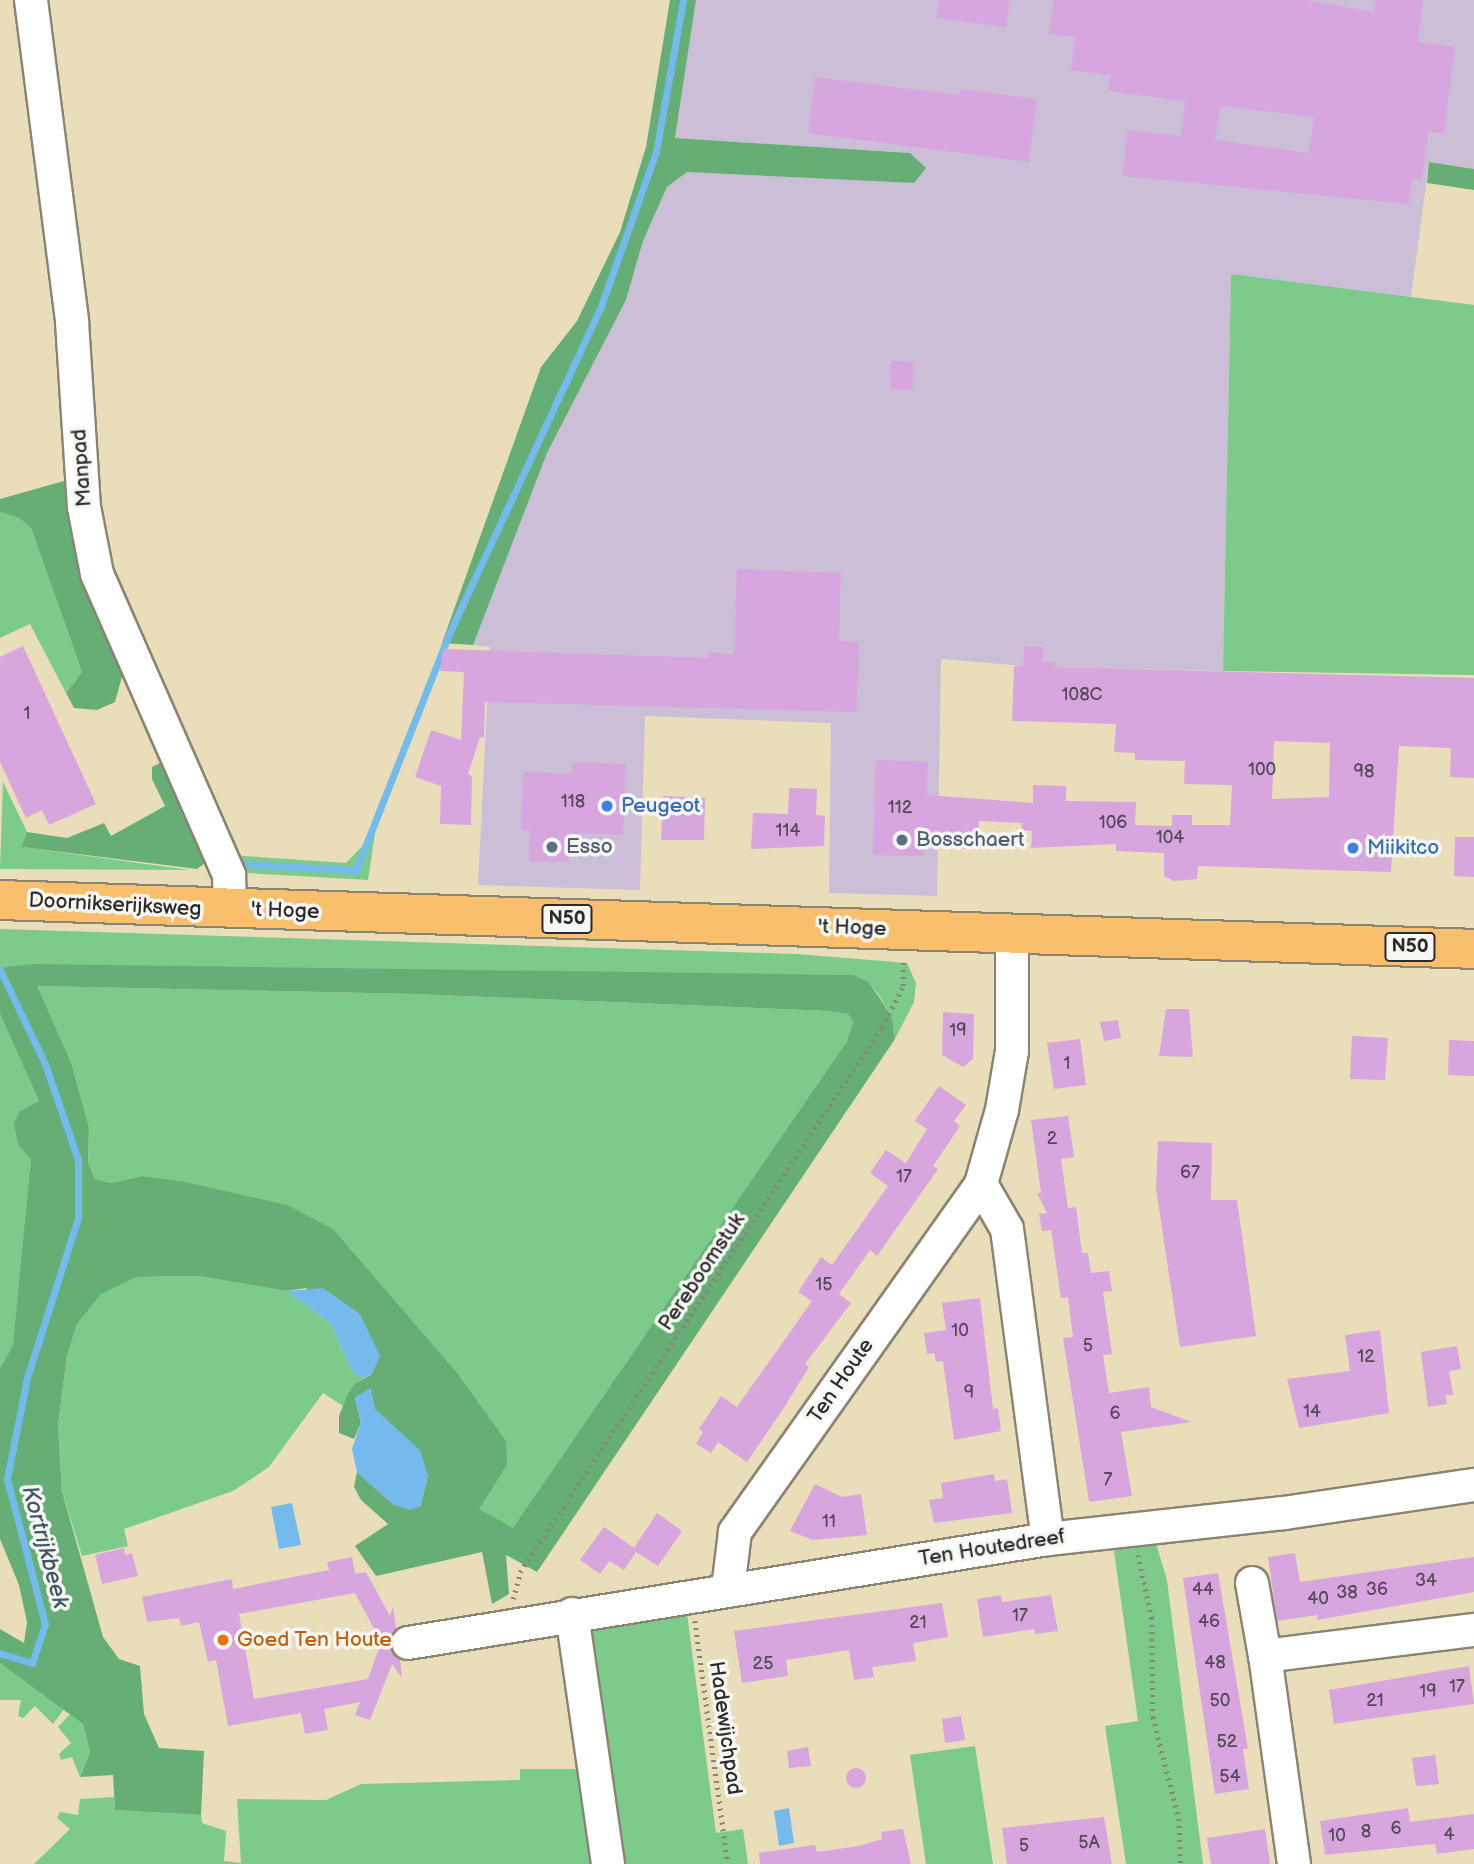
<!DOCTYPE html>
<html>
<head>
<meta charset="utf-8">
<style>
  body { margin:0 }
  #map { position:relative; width:1474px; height:1864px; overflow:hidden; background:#eaddba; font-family:"Balsamiq Sans",sans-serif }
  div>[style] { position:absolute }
  .industrial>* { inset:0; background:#cabfd7 }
  .green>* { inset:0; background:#7ccb8b }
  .forest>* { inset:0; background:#65af77 }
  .water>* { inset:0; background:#75baec }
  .stream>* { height:7px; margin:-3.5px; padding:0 3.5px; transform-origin:3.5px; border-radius:3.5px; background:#75baec }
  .building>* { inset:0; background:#d8a6df }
  .round { border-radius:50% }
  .path>* { height:4.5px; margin-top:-2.25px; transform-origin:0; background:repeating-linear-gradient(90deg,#8a8472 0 2px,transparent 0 7px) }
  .roads { filter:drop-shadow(2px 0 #8a8472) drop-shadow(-2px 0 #8a8472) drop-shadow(0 2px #8a8472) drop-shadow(0 -2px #8a8472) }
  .minor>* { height:32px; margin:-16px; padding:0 16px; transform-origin:16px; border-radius:16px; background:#fff }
  .major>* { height:38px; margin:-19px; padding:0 19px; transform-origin:19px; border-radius:19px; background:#f9bf6c }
  .dots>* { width:19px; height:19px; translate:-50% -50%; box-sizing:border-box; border:4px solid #f6f6f2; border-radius:50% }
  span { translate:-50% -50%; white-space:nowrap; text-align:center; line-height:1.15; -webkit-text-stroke:7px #f6f6f2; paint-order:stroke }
  .number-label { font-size:18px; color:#564a58 }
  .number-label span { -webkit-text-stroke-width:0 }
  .shield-label span { padding:2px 5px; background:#f6f6f2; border:2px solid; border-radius:5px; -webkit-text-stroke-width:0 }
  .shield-label { font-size:19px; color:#2b2b2b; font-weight:700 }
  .street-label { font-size:21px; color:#2b2b2b }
  .shop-label { font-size:21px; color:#366cbe }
  .left { translate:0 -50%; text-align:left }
  .service-label { font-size:21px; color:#4e5e75 }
  .food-label { font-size:21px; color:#c56008 }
  .water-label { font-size:23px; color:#415665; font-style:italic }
</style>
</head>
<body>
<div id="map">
  <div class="industrial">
    <i style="clip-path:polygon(696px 0,1474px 0,1474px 169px,1429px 162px,1411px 297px,1231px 275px,1223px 671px,1055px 667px,1055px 662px,1042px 667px,1043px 647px,1024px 646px,1023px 666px,941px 659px,937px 896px,829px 893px,831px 723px,645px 716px,640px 890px,478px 885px,490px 647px,473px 645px,479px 622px,547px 453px,626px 300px,643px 241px,667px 187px,687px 172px,914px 183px,910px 153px,675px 138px)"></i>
  </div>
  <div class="green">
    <i style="clip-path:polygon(1231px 274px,1474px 305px,1474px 675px,1223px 671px)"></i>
    <i style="clip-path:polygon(0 512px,19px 518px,31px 528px,82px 672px,66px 693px,30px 624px,0 638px)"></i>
    <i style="clip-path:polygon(3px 782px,27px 832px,23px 847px,190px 870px,0 869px)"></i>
    <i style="clip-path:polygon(375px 833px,368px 880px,247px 873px,236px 868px,229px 855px,346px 863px)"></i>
    <i style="clip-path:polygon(0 929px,797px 954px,907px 963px,916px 983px,914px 1002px,895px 1039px,892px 1017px,878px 994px,869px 982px,854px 975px,0 968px)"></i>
    <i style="clip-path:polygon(36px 986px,414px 994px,828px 1011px,848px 1014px,853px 1022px,847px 1041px,513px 1529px,478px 1509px,507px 1465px,234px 1194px,142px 1176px,111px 1183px,95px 1179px,88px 1163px,89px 1128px)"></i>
    <i style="clip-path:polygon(0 1014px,39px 1101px,20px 1111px,18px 1145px,31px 1160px,27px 1217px,13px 1345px,0 1368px)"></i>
    <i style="clip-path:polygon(198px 1276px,287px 1291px,331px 1324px,352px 1371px,364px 1378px,354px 1384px,343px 1406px,323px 1393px,269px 1467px,233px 1491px,124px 1529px,128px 1546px,82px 1556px,62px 1491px,58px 1425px,67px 1356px,77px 1324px,101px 1293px,137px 1277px)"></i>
    <i style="clip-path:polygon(1155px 1540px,1167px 1580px,1203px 1864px,1126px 1864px,1105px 1726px,1138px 1721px,1113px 1544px)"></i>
    <i style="clip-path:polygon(686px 1606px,716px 1833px,743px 1829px,748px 1864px,622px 1864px,592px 1631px,602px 1621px)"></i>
    <i style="clip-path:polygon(0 1663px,64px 1709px,53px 1724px,35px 1706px,23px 1718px,18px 1716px,21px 1700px,0 1700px)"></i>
    <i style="clip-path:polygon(70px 1714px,83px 1724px,90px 1752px,80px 1777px,72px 1757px,61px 1760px,59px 1754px,71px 1743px,58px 1727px)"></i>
    <i style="clip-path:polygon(975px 1746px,993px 1864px,926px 1864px,910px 1755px)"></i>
    <i style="clip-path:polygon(520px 1769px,580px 1769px,594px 1864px,34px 1864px,70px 1829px,57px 1818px,60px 1812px,78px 1815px,80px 1799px,114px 1797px,115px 1810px,201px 1815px,202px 1823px,226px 1831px,224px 1861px,241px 1863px,237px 1799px,326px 1800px,361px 1784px,520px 1780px)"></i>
  </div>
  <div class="forest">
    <i style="clip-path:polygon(670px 0,696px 0,675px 138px,910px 153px,926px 168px,914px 183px,687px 172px,667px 187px,643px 241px,626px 300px,547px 453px,473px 645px,442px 643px,541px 367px,577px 321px,620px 232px,646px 147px)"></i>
    <i style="clip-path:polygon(1429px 162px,1474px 169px,1474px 190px,1427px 183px)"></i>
    <i style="clip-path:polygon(71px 479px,94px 591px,123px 673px,115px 702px,97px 710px,74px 708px,66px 693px,82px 672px,31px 528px,19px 518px,0 512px,0 499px)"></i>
    <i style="clip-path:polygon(166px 760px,209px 860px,197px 869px,22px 847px,27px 832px,67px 838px,104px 823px,111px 836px,165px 806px,152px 779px,152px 767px)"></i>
    <i style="clip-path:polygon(evenodd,32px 964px,854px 975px,869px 982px,892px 1017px,895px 1039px,537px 1572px,506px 1555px,509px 1594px,492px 1604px,482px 1552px,376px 1576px,355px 1546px,388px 1524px,361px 1500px,354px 1487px,357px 1472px,394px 1505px,420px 1507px,428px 1476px,402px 1435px,355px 1397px,361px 1423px,354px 1439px,339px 1433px,339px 1416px,347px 1396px,354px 1384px,372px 1374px,306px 1288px,287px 1291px,198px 1276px,137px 1277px,101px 1294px,77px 1324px,67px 1356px,58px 1425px,62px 1491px,103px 1637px,119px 1659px,140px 1666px,144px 1714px,159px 1748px,204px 1751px,201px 1815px,115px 1810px,113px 1775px,80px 1777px,90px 1752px,83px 1724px,0 1663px,0 1629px,24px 1643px,27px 1622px,19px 1585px,0 1539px,0 1368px,13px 1345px,31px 1160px,18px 1145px,14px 1123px,20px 1111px,39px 1101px,0 1014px,0 968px,32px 964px,37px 986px,414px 994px,828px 1011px,848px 1014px,853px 1022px,847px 1041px,513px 1528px,479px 1509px,507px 1465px,506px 1441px,457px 1373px,333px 1229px,287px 1205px,185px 1182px,142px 1176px,111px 1183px,95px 1179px,88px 1163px,89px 1128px,71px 1063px,37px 986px)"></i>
  </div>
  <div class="water">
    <i style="clip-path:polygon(323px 1288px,360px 1314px,380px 1356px,372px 1374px,364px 1378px,352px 1371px,331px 1324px,287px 1291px)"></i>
    <i style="clip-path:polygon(371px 1388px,375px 1409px,420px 1450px,428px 1476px,420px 1507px,410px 1510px,394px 1505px,357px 1472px,352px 1449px,361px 1422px,355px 1397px)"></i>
    <i style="clip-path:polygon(292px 1503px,301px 1545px,279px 1549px,271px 1507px)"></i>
    <i style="clip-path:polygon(789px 1808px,794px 1843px,779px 1846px,774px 1811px)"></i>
  </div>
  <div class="stream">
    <i style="left:244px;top:864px;width:112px;rotate:3.1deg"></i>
    <i style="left:356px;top:870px;width:251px;rotate:-68.5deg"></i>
    <i style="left:448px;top:636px;width:361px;rotate:-65.1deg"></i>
    <i style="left:600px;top:309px;width:167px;rotate:-70.4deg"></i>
    <i style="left:656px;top:152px;width:154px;rotate:-79.9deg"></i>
    <i style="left:0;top:970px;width:104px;rotate:64.4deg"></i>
    <i style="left:45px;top:1064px;width:102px;rotate:71deg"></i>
    <i style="left:78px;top:1160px;width:58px;rotate:90deg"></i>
    <i style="left:78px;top:1218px;width:168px;rotate:107.7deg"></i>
    <i style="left:27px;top:1378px;width:103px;rotate:101.2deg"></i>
    <i style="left:7px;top:1479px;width:150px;rotate:75.3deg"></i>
    <i style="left:45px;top:1624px;width:41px;rotate:108.4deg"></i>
    <i style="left:32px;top:1663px;width:34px;rotate:-163deg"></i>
  </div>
  <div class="building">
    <i style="clip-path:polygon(939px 0,1010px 0,1006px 27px,937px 18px)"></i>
    <i style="clip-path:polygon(evenodd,1054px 0,1306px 0,1374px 12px,1375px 0,1423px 0,1418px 42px,1455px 47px,1444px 134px,1428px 132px,1422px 180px,1412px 179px,1409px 204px,1123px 176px,1127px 130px,1181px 136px,1185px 101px,1108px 91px,1110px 75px,1071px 70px,1075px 37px,1049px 34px,1054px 0,1221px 106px,1314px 117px,1309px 153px,1215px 140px,1221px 106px)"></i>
    <i style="clip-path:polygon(815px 77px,959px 95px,960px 89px,1037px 99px,1029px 162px,808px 133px)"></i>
    <i style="clip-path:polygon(891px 361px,914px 362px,913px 390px,890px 389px)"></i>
    <i style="clip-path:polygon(737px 569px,841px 573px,839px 641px,859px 642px,857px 712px,485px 702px,484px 738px,480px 737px,468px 774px,472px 776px,471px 825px,440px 824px,441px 786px,415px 777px,431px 730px,461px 740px,464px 672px,440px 671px,443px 649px,709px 658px,709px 652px,734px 655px)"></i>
    <i style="clip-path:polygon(23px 646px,96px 804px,49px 825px,42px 810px,26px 818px,0 762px,0 657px)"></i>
    <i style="clip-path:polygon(evenodd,1024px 646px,1043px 647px,1043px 662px,1055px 662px,1055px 667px,1474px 678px,1474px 778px,1450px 777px,1451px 748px,1399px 746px,1391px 872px,1198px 866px,1197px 879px,1174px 881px,1164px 876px,1164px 853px,1116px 851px,1116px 844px,1031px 848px,1032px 831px,1021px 830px,1022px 823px,979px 821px,978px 849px,925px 847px,924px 856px,873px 855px,876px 760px,928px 762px,927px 795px,1033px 803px,1033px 785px,1066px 786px,1066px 801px,1136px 802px,1135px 825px,1172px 826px,1172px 815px,1192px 815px,1192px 825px,1230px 825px,1232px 785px,1184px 784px,1185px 761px,1135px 760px,1135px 753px,1114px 752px,1116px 724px,1012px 721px,1014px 666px,1023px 666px,1024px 646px,1274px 741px,1330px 743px,1329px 797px,1272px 799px,1274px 741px)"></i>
    <i style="clip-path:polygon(573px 762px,626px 764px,623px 835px,570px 833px,569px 862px,529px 861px,530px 831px,521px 831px,523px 772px,572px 774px)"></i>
    <i style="clip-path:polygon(789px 788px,817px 789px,816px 815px,825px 816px,824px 846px,751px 849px,753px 813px,788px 814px)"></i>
    <i style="clip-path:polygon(663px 796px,705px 798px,704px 840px,661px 840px)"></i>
    <i style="clip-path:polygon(1455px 837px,1474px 837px,1474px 877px,1454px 876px)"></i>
    <i style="clip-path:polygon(1166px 1009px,1189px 1009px,1193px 1057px,1159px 1056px)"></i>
    <i style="clip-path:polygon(943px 1012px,974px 1014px,973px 1059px,963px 1067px,942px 1055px)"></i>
    <i style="clip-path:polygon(1118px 1020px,1121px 1038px,1104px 1041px,1100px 1022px)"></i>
    <i style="clip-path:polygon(1352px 1036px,1388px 1038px,1385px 1080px,1350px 1079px)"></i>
    <i style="clip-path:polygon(1080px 1039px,1086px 1085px,1054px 1089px,1047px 1043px)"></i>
    <i style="clip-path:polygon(1449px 1040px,1474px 1041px,1474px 1076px,1448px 1075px)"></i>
    <i style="clip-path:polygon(939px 1086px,966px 1105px,954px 1121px,960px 1126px,933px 1166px,938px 1169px,877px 1256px,870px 1250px,839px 1294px,851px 1303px,805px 1364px,809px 1367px,785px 1406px,747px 1462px,718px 1442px,711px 1453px,696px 1444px,703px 1432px,699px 1429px,721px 1396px,737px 1407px,812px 1301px,798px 1292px,821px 1257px,832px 1265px,888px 1186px,870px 1173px,886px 1150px,906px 1163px,927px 1129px,915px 1121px)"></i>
    <i style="clip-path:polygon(1068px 1116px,1074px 1157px,1061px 1159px,1068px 1208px,1076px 1207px,1082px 1253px,1088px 1253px,1091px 1273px,1109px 1271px,1112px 1291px,1103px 1292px,1112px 1354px,1103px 1355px,1109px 1393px,1149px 1387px,1151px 1407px,1191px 1422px,1121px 1432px,1132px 1496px,1089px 1502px,1063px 1338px,1073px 1337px,1068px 1297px,1061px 1298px,1051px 1230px,1042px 1231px,1039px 1214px,1047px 1213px,1037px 1193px,1041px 1193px,1031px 1120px)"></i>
    <i style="clip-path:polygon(1158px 1141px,1212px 1143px,1211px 1200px,1237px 1200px,1256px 1336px,1180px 1347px,1156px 1189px)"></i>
    <i style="clip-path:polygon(980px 1298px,993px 1409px,998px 1408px,1001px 1431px,954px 1440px,943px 1361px,936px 1362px,934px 1353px,927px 1354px,924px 1333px,946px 1330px,942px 1303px)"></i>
    <i style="clip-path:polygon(1380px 1330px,1389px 1413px,1299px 1428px,1287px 1379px,1350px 1371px,1345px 1335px)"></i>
    <i style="clip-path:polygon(1457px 1346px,1461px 1369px,1449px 1371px,1453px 1395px,1446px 1395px,1447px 1404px,1428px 1407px,1421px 1352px)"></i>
    <i style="clip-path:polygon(994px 1474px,995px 1481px,1007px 1479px,1012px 1513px,934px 1523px,929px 1500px,943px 1498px,941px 1483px)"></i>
    <i style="clip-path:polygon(815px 1484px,842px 1497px,861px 1494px,867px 1535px,813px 1540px,790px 1531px)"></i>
    <i style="clip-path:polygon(657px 1513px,682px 1531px,658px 1566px,636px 1552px,624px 1570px,609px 1561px,600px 1574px,580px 1560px,604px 1527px,634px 1548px)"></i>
    <i style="clip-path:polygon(124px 1548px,125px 1555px,132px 1553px,138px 1576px,102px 1584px,95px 1555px)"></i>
    <i style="clip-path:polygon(1295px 1553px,1300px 1582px,1474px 1557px,1474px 1592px,1317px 1620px,1317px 1615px,1277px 1621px,1268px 1557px)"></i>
    <i style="clip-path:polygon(evenodd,352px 1557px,355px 1574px,366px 1572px,390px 1616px,393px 1606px,396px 1629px,390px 1645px,400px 1659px,402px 1678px,392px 1664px,370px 1720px,355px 1715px,360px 1702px,324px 1709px,328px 1730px,305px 1734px,301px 1713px,228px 1726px,216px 1660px,208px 1662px,199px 1622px,181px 1626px,179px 1618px,147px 1622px,142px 1597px,232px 1579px,233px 1589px,329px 1570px,327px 1562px,352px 1557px,355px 1593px,381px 1642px,368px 1679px,254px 1699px,239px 1614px,355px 1593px)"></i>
    <i style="clip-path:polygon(1218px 1573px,1248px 1749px,1243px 1749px,1249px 1789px,1215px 1794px,1183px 1578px)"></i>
    <i style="clip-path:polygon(1001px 1595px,1002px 1602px,1051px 1595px,1058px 1631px,1035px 1634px,1034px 1629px,983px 1637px,977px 1599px)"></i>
    <i style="clip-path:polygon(942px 1603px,948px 1637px,913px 1643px,916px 1661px,872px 1667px,874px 1677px,854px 1680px,849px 1650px,786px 1660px,788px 1676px,742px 1683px,734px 1631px)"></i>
    <i style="clip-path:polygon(1469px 1666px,1474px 1704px,1334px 1724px,1329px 1690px)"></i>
    <i style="clip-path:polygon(961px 1716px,965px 1740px,945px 1743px,942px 1719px)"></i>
    <i style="clip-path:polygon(808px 1747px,811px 1766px,789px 1768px,787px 1751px)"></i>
    <i style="clip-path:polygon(1435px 1755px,1439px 1784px,1416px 1786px,1412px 1758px)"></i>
    <i class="round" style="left:846px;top:1768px;width:20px;height:20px"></i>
    <i style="clip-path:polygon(1408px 1808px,1410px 1822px,1474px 1814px,1474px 1849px,1437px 1854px,1435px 1844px,1325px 1855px,1320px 1821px)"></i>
    <i style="clip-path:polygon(1104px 1817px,1112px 1864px,1007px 1864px,1002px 1828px)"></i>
    <i style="clip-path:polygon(903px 1829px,911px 1864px,760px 1864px,759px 1853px,815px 1845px,817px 1852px,859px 1846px,882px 1839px,881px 1832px)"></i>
    <i style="clip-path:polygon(1265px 1829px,1270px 1864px,1211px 1864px,1207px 1838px)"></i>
  </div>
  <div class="path">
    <i style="left:1138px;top:1555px;width:65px;rotate:77.5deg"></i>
    <i style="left:1152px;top:1618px;width:99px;rotate:89.4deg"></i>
    <i style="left:1153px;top:1717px;width:105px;rotate:75.7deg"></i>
    <i style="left:1179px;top:1819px;width:45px;rotate:87.5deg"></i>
    <i style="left:513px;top:1599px;width:28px;rotate:-75deg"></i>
    <i style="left:520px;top:1572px;width:654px;rotate:-56.41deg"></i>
    <i style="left:882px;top:1027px;width:46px;rotate:-62.9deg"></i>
    <i style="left:903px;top:986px;width:27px;rotate:-90deg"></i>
    <i style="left:695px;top:1621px;width:245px;rotate:82.3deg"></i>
  </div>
  <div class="roads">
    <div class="minor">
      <i style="left:31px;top:0;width:325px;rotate:82.7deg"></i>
      <i style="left:72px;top:322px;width:185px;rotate:86.3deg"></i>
      <i style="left:84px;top:507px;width:68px;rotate:79deg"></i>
      <i style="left:97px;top:574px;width:329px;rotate:66.3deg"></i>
      <i style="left:229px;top:875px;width:35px;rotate:88deg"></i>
      <i style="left:981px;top:1184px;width:52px;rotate:60deg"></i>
      <i style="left:1007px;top:1229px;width:313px;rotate:82.5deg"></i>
      <i style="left:1252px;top:1583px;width:74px;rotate:79.9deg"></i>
      <i style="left:728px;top:1589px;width:57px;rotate:-83deg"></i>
      <i style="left:735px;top:1532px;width:426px;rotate:-54.7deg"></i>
      <i style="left:981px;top:1184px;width:77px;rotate:-74.2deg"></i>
      <i style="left:1002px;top:1110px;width:60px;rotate:-80.4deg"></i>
      <i style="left:1012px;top:1051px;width:116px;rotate:-90deg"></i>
      <i style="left:572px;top:1614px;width:253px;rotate:81.8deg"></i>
      <i style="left:408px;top:1643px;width:648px;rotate:-9.23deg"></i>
      <i style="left:1048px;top:1539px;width:237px;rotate:-6.3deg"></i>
      <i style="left:1284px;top:1513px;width:192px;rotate:-8.4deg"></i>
      <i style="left:1294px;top:1864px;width:210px;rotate:-97.9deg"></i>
      <i style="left:1265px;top:1656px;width:211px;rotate:-7.1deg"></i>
    </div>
    <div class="major">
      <i style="left:0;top:900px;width:1475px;rotate:1.9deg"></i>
    </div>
  </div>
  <div class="dots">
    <i style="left:607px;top:806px;background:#3f7fe0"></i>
    <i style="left:902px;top:840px;background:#5c6f8a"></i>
    <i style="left:552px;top:847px;background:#5c6f8a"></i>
    <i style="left:1353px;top:848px;background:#3f7fe0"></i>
    <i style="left:223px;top:1640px;background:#e8710a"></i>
  </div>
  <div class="number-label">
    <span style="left:1082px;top:695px">108C</span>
    <span style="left:27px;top:714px">1</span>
    <span style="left:1262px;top:770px">100</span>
    <span style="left:1364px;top:772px">98</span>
    <span style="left:573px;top:802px">118</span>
    <span style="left:900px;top:808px">112</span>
    <span style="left:1113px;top:823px">106</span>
    <span style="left:788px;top:831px">114</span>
    <span style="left:1170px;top:838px">104</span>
    <span style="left:958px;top:1031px">19</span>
    <span style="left:1067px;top:1064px">1</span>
    <span style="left:1052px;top:1139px">2</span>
    <span style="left:1190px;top:1173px">67</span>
    <span style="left:904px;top:1177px">17</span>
    <span style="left:824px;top:1285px">15</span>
    <span style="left:960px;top:1331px">10</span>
    <span style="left:1088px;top:1346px">5</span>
    <span style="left:1366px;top:1357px">12</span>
    <span style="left:969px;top:1393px">9</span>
    <span style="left:1312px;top:1412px">14</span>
    <span style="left:1115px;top:1414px">6</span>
    <span style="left:1108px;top:1480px">7</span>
    <span style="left:829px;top:1522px">11</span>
    <span style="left:1426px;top:1581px">34</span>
    <span style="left:1203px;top:1590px">44</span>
    <span style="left:1377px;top:1590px">36</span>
    <span style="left:1347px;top:1593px">38</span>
    <span style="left:1318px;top:1599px">40</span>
    <span style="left:1020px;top:1616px">17</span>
    <span style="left:1209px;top:1622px">46</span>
    <span style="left:918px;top:1623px">21</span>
    <span style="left:1215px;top:1663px">48</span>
    <span style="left:763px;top:1664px">25</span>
    <span style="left:1457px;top:1687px">17</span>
    <span style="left:1428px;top:1692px">19</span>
    <span style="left:1220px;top:1701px">50</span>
    <span style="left:1375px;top:1701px">21</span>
    <span style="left:1227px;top:1742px">52</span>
    <span style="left:1230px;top:1777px">54</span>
    <span style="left:1396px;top:1829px">6</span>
    <span style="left:1366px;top:1832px">8</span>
    <span style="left:1449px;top:1835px">4</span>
    <span style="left:1337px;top:1836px">10</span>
    <span style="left:1089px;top:1843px">5A</span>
    <span style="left:1024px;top:1846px">5</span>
  </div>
  <div class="shield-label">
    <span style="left:567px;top:919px">N50</span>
    <span style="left:1410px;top:947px">N50</span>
  </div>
  <div class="street-label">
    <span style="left:82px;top:468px;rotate:-94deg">Manpad</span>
    <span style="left:115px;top:905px;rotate:3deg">Doornikserijksweg</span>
    <span style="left:285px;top:911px;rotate:2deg">'t Hoge</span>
    <span style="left:852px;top:928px;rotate:2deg">'t Hoge</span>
    <span style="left:702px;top:1272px;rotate:-56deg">Pereboomstuk</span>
    <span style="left:841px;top:1381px;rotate:-55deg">Ten Houte</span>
    <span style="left:992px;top:1548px;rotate:-9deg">Ten Houtedreef</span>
    <span style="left:725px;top:1728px;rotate:82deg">Hadewijchpad</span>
  </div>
  <div class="shop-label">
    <span class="left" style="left:621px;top:806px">Peugeot</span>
    <span class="left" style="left:1367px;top:848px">Miikitco</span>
  </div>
  <div class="service-label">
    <span class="left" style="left:916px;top:840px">Bosschaert</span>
    <span class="left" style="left:566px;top:847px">Esso</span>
  </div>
  <div class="food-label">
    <span class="left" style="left:237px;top:1640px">Goed Ten Houte</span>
  </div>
  <div class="water-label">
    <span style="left:45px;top:1547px;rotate:75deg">Kortrijkbeek</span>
  </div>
</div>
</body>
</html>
